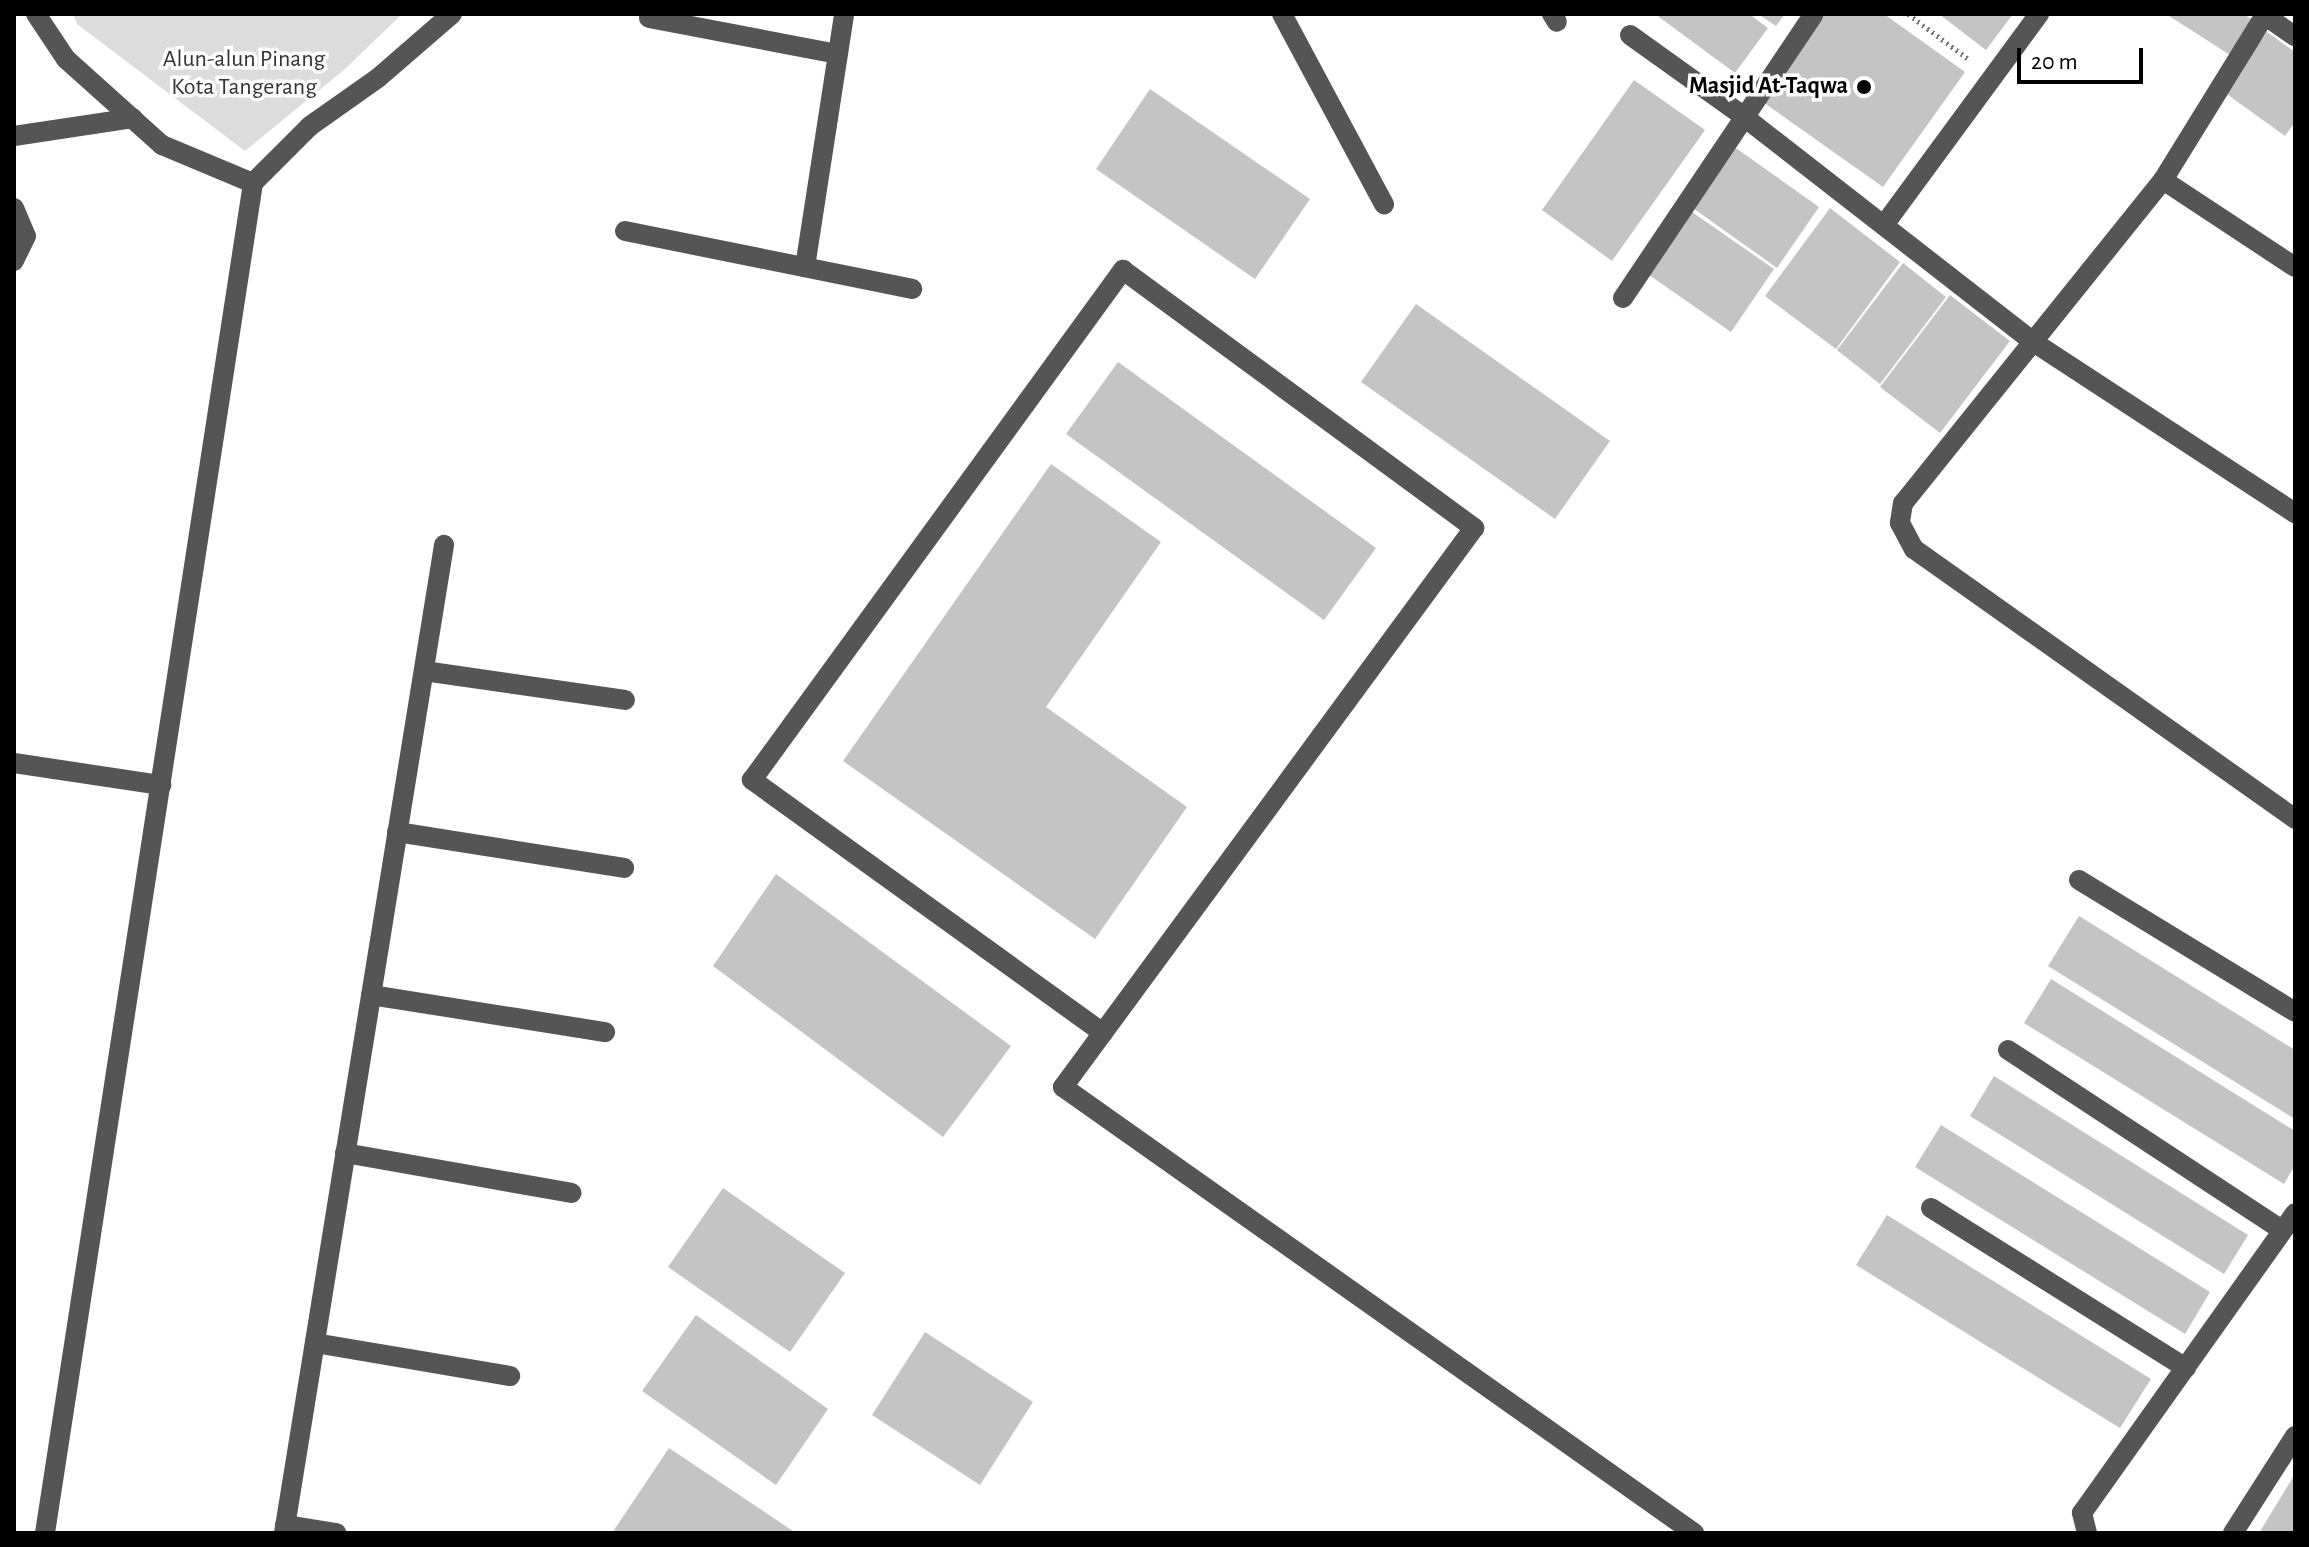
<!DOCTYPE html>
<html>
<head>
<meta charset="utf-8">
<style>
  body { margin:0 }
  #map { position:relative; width:2309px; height:1547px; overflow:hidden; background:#fff; font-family:"Alegreya Sans",sans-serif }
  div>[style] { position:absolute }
  .green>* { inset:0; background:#dcdcdc }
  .building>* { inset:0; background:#c4c4c4 }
  .path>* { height:5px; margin-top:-2.5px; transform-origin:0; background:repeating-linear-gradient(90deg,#777 0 2px,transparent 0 6px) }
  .minor>* { height:20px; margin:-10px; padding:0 10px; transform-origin:10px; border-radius:10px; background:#555 }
  .dots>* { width:22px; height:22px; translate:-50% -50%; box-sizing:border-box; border:4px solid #fff; border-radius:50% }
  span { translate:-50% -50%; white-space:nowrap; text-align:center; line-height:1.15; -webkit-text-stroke:7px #fff; paint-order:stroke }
  .park-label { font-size:24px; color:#333 }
  .poi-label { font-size:24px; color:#000; font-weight:700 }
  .right { translate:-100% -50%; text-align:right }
  .frame { position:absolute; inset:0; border:16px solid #000; pointer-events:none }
  .scale { position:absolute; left:2017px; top:48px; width:126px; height:36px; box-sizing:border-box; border:4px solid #000; border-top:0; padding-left:10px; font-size:24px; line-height:28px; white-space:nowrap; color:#000; -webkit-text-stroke:6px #fff; paint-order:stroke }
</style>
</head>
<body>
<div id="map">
  <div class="green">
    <i style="clip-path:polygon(73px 14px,402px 14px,345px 69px,245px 151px,77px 24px)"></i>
  </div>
  <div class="building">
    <i style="clip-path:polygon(1655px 14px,1749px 14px,1768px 28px,1735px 73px)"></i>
    <i style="clip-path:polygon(1758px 14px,1785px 14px,1776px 26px)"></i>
    <i style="clip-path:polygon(1826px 14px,1884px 14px,1965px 72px,1883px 187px,1763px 102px)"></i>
    <i style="clip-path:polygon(1939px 14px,2013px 14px,1986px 50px)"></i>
    <i style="clip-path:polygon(2166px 14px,2243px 14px,2253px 20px,2230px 55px)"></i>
    <i style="clip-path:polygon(2267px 32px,2295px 52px,2295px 122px,2285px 136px,2224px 92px)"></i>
    <i style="clip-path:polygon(1634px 80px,1705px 130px,1612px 261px,1542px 210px)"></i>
    <i style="clip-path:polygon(1150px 89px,1310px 199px,1255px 279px,1096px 169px)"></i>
    <i style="clip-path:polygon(1733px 146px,1819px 207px,1777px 268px,1690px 206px)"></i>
    <i style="clip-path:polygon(1830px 208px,1900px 262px,1836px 349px,1765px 296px)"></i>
    <i style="clip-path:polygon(1692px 212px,1774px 269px,1731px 332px,1649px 275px)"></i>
    <i style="clip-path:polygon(1903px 263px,1946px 297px,1880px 384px,1837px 350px)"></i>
    <i style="clip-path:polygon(1950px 295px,2010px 341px,1940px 433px,1880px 387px)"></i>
    <i style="clip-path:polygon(1416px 304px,1610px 441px,1555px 519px,1361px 382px)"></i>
    <i style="clip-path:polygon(1118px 362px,1376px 548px,1324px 620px,1066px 434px)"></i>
    <i style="clip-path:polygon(1051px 464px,1161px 542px,1046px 707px,1187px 807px,1095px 939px,843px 761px)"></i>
    <i style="clip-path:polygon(776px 874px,1011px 1046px,943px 1137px,713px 966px)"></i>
    <i style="clip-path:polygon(2079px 916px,2295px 1050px,2295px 1119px,2048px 966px)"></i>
    <i style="clip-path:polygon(2051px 979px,2295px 1131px,2295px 1165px,2284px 1184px,2024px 1023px)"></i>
    <i style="clip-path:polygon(1994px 1076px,2248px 1235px,2224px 1274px,1970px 1116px)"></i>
    <i style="clip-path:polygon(1941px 1125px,2210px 1292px,2185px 1334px,1915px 1167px)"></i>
    <i style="clip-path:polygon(723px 1188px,845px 1273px,790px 1352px,668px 1267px)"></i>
    <i style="clip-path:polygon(1887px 1215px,2151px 1379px,2120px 1428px,1856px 1265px)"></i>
    <i style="clip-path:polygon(696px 1315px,828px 1409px,776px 1485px,642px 1391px)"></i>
    <i style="clip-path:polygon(925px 1332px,1033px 1402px,980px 1485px,872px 1415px)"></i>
    <i style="clip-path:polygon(669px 1448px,793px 1531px,792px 1533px,612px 1533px)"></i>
    <i style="clip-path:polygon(2295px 1474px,2295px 1533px,2259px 1533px)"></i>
  </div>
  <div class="path">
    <i style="left:1908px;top:14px;width:77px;rotate:36.6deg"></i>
  </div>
  <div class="minor">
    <i style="left:36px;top:14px;width:54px;rotate:56.3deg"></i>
    <i style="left:66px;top:59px;width:129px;rotate:41.9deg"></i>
    <i style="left:162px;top:145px;width:99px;rotate:22.7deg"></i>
    <i style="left:1282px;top:14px;width:216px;rotate:61.8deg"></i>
    <i style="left:1552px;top:14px;width:9px;rotate:58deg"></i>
    <i style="left:2263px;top:14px;width:39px;rotate:35deg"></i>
    <i style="left:2265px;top:15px;width:194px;rotate:121.7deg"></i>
    <i style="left:2163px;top:180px;width:415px;rotate:128.8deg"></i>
    <i style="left:1903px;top:503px;width:20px;rotate:99deg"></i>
    <i style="left:1900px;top:523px;width:30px;rotate:62deg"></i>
    <i style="left:1914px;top:549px;width:467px;rotate:35.3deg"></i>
    <i style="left:649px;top:18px;width:192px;rotate:10.8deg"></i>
    <i style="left:1630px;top:35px;width:139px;rotate:35.6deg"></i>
    <i style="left:1743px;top:116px;width:370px;rotate:37.9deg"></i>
    <i style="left:2035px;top:343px;width:311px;rotate:33.2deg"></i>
    <i style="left:14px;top:136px;width:120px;rotate:-8.6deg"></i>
    <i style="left:2163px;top:180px;width:158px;rotate:33.4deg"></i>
    <i style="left:14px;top:208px;width:30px;rotate:67deg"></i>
    <i style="left:26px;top:236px;width:28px;rotate:116deg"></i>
    <i style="left:1884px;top:225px;width:262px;rotate:-53.7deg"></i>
    <i style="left:625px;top:231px;width:293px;rotate:11.4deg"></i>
    <i style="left:805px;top:267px;width:256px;rotate:-81.2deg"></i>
    <i style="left:1623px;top:298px;width:342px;rotate:-56.1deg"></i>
    <i style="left:424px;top:671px;width:203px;rotate:8.2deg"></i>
    <i style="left:14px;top:763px;width:149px;rotate:8.5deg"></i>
    <i style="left:397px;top:832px;width:230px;rotate:9deg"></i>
    <i style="left:2079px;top:880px;width:253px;rotate:31.4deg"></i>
    <i style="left:371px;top:995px;width:237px;rotate:9deg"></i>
    <i style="left:1103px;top:1033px;width:433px;rotate:-144.2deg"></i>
    <i style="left:752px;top:780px;width:631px;rotate:-53.97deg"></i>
    <i style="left:1123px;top:270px;width:436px;rotate:36.3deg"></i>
    <i style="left:1474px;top:528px;width:694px;rotate:126.32deg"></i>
    <i style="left:1063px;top:1087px;width:773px;rotate:35.25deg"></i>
    <i style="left:2008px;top:1050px;width:328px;rotate:33.3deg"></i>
    <i style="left:345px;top:1153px;width:230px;rotate:10deg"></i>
    <i style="left:1931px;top:1208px;width:301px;rotate:32.1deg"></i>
    <i style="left:315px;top:1343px;width:198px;rotate:9.6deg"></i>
    <i style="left:285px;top:1525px;width:52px;rotate:8.9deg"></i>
    <i style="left:45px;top:1533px;width:1366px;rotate:-81.24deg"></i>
    <i style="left:253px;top:183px;width:81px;rotate:-45deg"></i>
    <i style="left:310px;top:126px;width:83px;rotate:-35.2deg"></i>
    <i style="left:378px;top:78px;width:98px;rotate:-40.9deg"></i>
    <i style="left:284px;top:1533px;width:1001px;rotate:-80.8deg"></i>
    <i style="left:2087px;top:1533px;width:21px;rotate:-104deg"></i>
    <i style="left:2082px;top:1513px;width:368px;rotate:-54.6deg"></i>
    <i style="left:2233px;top:1533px;width:115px;rotate:-57.4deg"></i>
  </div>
  <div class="dots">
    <i style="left:1864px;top:87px;background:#000"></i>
  </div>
  <div class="park-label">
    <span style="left:244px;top:74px">Alun-alun Pinang<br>Kota Tangerang</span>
  </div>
  <div class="poi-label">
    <span class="right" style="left:1848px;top:87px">Masjid At-Taqwa</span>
  </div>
  <div class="frame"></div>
  <div class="scale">20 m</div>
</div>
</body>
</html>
